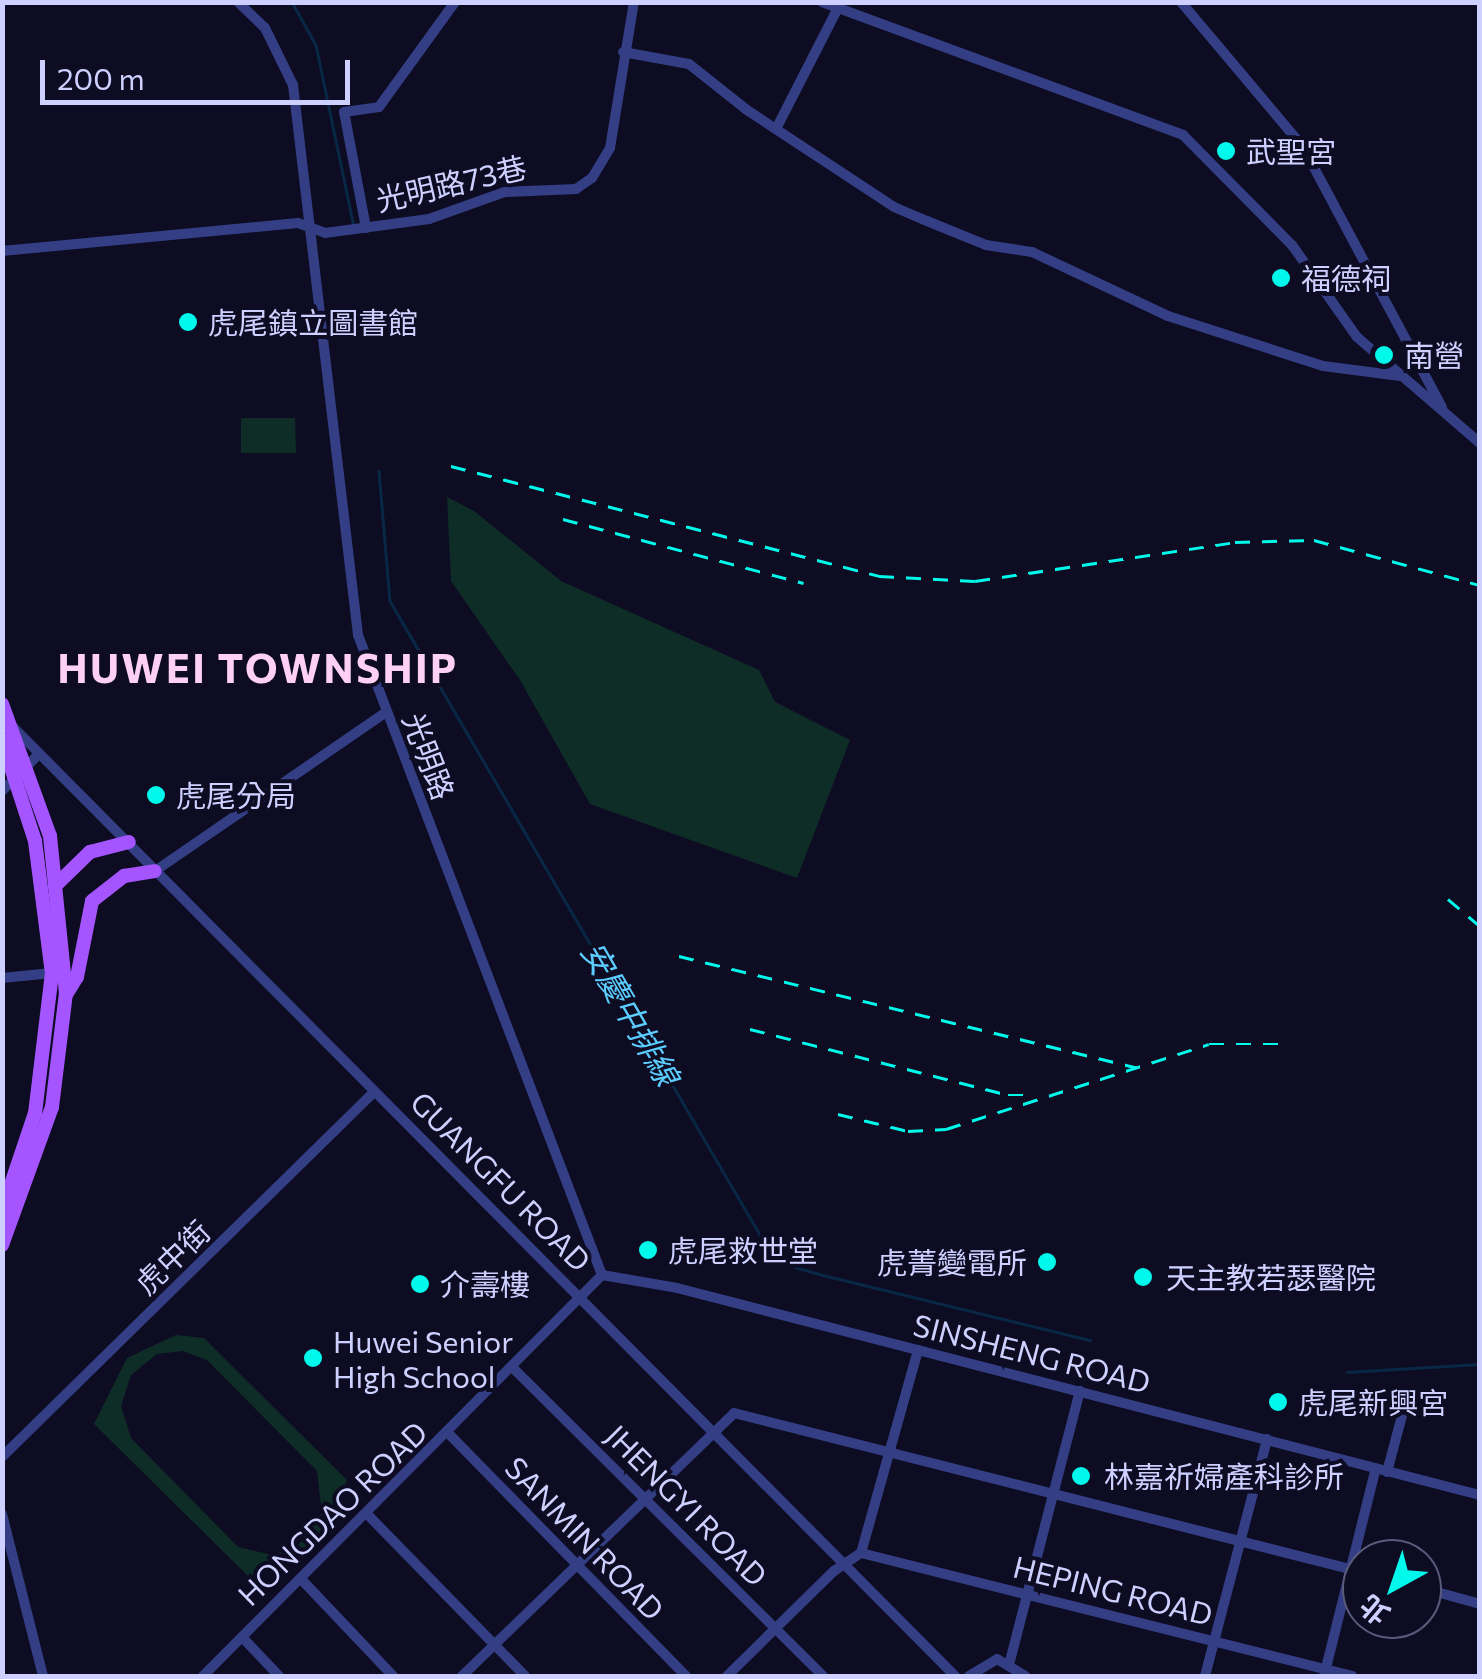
<!DOCTYPE html>
<html>
<head>
<meta charset="utf-8">
<style>
  body { margin:0 }
  #map { position:relative; width:1482px; height:1679px; overflow:hidden; background:#0d0c23; font-family:Commissioner,"Noto Sans TC",sans-serif }
  div>[style] { position:absolute }
  .green>* { inset:0; background:#0f2d27 }
  .stream>* { height:2.5px; margin:-1.25px; padding:0 1.25px; transform-origin:1.25px; border-radius:1.25px; background:#082845 }
  .minor>* { height:10px; margin:-5px; padding:0 5px; transform-origin:5px; border-radius:5px; background:#343e84 }
  .major>* { height:14px; margin:-7px; padding:0 7px; transform-origin:7px; border-radius:7px; background:#a555ff }
  .rail>* { height:2.5px; margin-top:-1.25px; transform-origin:0; background:repeating-linear-gradient(90deg,#00f9eb 0 15px,transparent 0 27px) }
  .dots>* { width:28px; height:28px; translate:-50% -50%; box-sizing:border-box; border:5px solid #0d0c23; border-radius:50% }
  span { translate:-50% -50%; white-space:nowrap; text-align:center; line-height:1.15; -webkit-text-stroke:8px #0d0c23; paint-order:stroke }
  .poi-label { font-size:30px; color:#ced0ff }
  .left { translate:0 -50%; text-align:left }
  .right { translate:-100% -50%; text-align:right }
  .street-label { font-size:30px; color:#ced0ff }
  .water-label { font-size:32px; color:#5ccdff; font-style:italic }
  .district-label { font-size:40px; color:#ffd0f5; font-weight:700; letter-spacing:2.5px }
  .frame { position:absolute; inset:0; border:5px solid #ced0ff; pointer-events:none }
  .north { position:absolute; left:1342px; top:1539px; width:100px; height:100px; box-sizing:border-box; background:#0d0c23; border:2px solid #5a5a7b; border-radius:50%; rotate:220deg; font-size:28px; font-weight:700; line-height:40px; text-align:center; color:#ced0ff }
  .north::after { content:''; display:block; margin:auto; width:35px; height:45px; background:#00f9eb; clip-path:polygon(50% 0,100% 100%,50% 72%,0 100%) }
  .scale { position:absolute; left:40px; top:60px; width:310px; height:45px; box-sizing:border-box; border:5px solid #ced0ff; border-top:0; padding-left:12px; font-size:30px; line-height:35px; white-space:nowrap; color:#ced0ff; -webkit-text-stroke:8px #0d0c23; paint-order:stroke }
</style>
</head>
<body>
<div id="map">
  <div class="green">
    <i style="clip-path:polygon(241px 418px,295px 418px,296px 453px,241px 453px)"></i>
    <i style="clip-path:polygon(447px 497px,474px 511px,561px 581px,759px 670px,775px 702px,850px 740px,797px 878px,590px 804px,520px 680px,451px 581px)"></i>
    <i style="clip-path:polygon(evenodd,176px 1335px,204px 1338px,347px 1480px,328px 1532px,300px 1560px,258px 1569px,250px 1578px,94px 1424px,127px 1358px,176px 1335px,183px 1351px,207px 1360px,317px 1471px,322px 1513px,297px 1547px,272px 1555px,238px 1547px,131px 1438px,121px 1406px,131px 1375px,157px 1354px,183px 1351px)"></i>
  </div>
  <div class="stream">
    <i style="left:292px;top:2px;width:49px;rotate:60.8deg"></i>
    <i style="left:316px;top:45px;width:186px;rotate:78.2deg"></i>
    <i style="left:379px;top:471px;width:130px;rotate:85.2deg"></i>
    <i style="left:390px;top:601px;width:746px;rotate:59.72deg"></i>
    <i style="left:766px;top:1245px;width:36px;rotate:37deg"></i>
    <i style="left:795px;top:1267px;width:25px;rotate:16deg"></i>
    <i style="left:819px;top:1274px;width:279px;rotate:13.7deg"></i>
    <i style="left:1347px;top:1372px;width:133px;rotate:-3.4deg"></i>
  </div>
  <div class="minor">
    <i style="left:238px;top:2px;width:37px;rotate:44deg"></i>
    <i style="left:265px;top:28px;width:64px;rotate:63.8deg"></i>
    <i style="left:293px;top:85px;width:554px;rotate:83.26deg"></i>
    <i style="left:358px;top:635px;width:685px;rotate:69.13deg"></i>
    <i style="left:822px;top:2px;width:385px;rotate:20.2deg"></i>
    <i style="left:1183px;top:135px;width:155px;rotate:45.3deg"></i>
    <i style="left:1292px;top:245px;width:113px;rotate:54.8deg"></i>
    <i style="left:1357px;top:337px;width:162px;rotate:40.8deg"></i>
    <i style="left:1181px;top:2px;width:189px;rotate:49.9deg"></i>
    <i style="left:1303px;top:147px;width:295px;rotate:61.9deg"></i>
    <i style="left:623px;top:52px;width:67px;rotate:10.3deg"></i>
    <i style="left:689px;top:64px;width:74px;rotate:38.4deg"></i>
    <i style="left:747px;top:110px;width:176px;rotate:33.4deg"></i>
    <i style="left:894px;top:207px;width:36px;rotate:23deg"></i>
    <i style="left:927px;top:221px;width:64px;rotate:22.1deg"></i>
    <i style="left:986px;top:245px;width:47px;rotate:8.7deg"></i>
    <i style="left:1032px;top:252px;width:150px;rotate:25.2deg"></i>
    <i style="left:1168px;top:316px;width:163px;rotate:17.9deg"></i>
    <i style="left:1323px;top:366px;width:78px;rotate:7.4deg"></i>
    <i style="left:776px;top:129px;width:131px;rotate:-62.9deg"></i>
    <i style="left:366px;top:228px;width:118px;rotate:-100.7deg"></i>
    <i style="left:344px;top:112px;width:35px;rotate:-8deg"></i>
    <i style="left:379px;top:107px;width:130px;rotate:-54.1deg"></i>
    <i style="left:2px;top:251px;width:297px;rotate:-5.4deg"></i>
    <i style="left:298px;top:223px;width:29px;rotate:20deg"></i>
    <i style="left:325px;top:233px;width:105px;rotate:-7.7deg"></i>
    <i style="left:429px;top:219px;width:81px;rotate:-19.6deg"></i>
    <i style="left:505px;top:192px;width:71px;rotate:-2.4deg"></i>
    <i style="left:576px;top:189px;width:19px;rotate:-35deg"></i>
    <i style="left:592px;top:178px;width:35px;rotate:-59deg"></i>
    <i style="left:610px;top:148px;width:148px;rotate:-80.7deg"></i>
    <i style="left:12px;top:726px;width:1339px;rotate:45.21deg"></i>
    <i style="left:2px;top:791px;width:52px;rotate:-45deg"></i>
    <i style="left:155px;top:871px;width:279px;rotate:-34.5deg"></i>
    <i style="left:2px;top:978px;width:50px;rotate:-5.7deg"></i>
    <i style="left:514px;top:1369px;width:436px;rotate:44.8deg"></i>
    <i style="left:449px;top:1434px;width:339px;rotate:45.6deg"></i>
    <i style="left:2px;top:1457px;width:521px;rotate:-44.46deg"></i>
    <i style="left:1387px;top:1472px;width:82px;rotate:-75.1deg"></i>
    <i style="left:2px;top:1514px;width:167px;rotate:75.8deg"></i>
    <i style="left:367px;top:1514px;width:226px;rotate:45.7deg"></i>
    <i style="left:861px;top:1553px;width:506px;rotate:14.06deg"></i>
    <i style="left:301px;top:1579px;width:134px;rotate:46.5deg"></i>
    <i style="left:1422px;top:1588px;width:60px;rotate:15.4deg"></i>
    <i style="left:242px;top:1637px;width:54px;rotate:46.5deg"></i>
    <i style="left:1010px;top:1661px;width:279px;rotate:-75.5deg"></i>
    <i style="left:203px;top:1676px;width:566px;rotate:-45.14deg"></i>
    <i style="left:602px;top:1275px;width:76px;rotate:9.8deg"></i>
    <i style="left:677px;top:1288px;width:829px;rotate:14.46deg"></i>
    <i style="left:462px;top:1676px;width:378px;rotate:-44deg"></i>
    <i style="left:734px;top:1413px;width:648px;rotate:14.21deg"></i>
    <i style="left:727px;top:1676px;width:150px;rotate:-44.5deg"></i>
    <i style="left:834px;top:1571px;width:32px;rotate:-34deg"></i>
    <i style="left:861px;top:1553px;width:211px;rotate:-74.3deg"></i>
    <i style="left:969px;top:1676px;width:33px;rotate:-31deg"></i>
    <i style="left:997px;top:1659px;width:33px;rotate:31deg"></i>
    <i style="left:1205px;top:1676px;width:245px;rotate:-75.3deg"></i>
    <i style="left:1324px;top:1676px;width:214px;rotate:-76deg"></i>
  </div>
  <div class="major">
    <i style="left:2px;top:704px;width:140px;rotate:70deg"></i>
    <i style="left:50px;top:836px;width:158px;rotate:84.2deg"></i>
    <i style="left:66px;top:993px;width:115px;rotate:97deg"></i>
    <i style="left:52px;top:1107px;width:147px;rotate:109.9deg"></i>
    <i style="left:2px;top:740px;width:106px;rotate:71.9deg"></i>
    <i style="left:35px;top:841px;width:133px;rotate:82.7deg"></i>
    <i style="left:52px;top:973px;width:141px;rotate:96.9deg"></i>
    <i style="left:35px;top:1113px;width:103px;rotate:108.6deg"></i>
    <i style="left:55px;top:886px;width:49px;rotate:-44.2deg"></i>
    <i style="left:90px;top:852px;width:40px;rotate:-14.4deg"></i>
    <i style="left:67px;top:993px;width:19px;rotate:-58deg"></i>
    <i style="left:77px;top:977px;width:77px;rotate:-78.8deg"></i>
    <i style="left:92px;top:901px;width:41px;rotate:-38deg"></i>
    <i style="left:124px;top:876px;width:31px;rotate:-9deg"></i>
  </div>
  <div class="rail">
    <i style="left:451px;top:466px;width:442px;rotate:14.4deg"></i>
    <i style="left:879px;top:576px;width:96px;rotate:3deg"></i>
    <i style="left:975px;top:581px;width:263px;rotate:-8.5deg"></i>
    <i style="left:1235px;top:542px;width:79px;rotate:-1.5deg"></i>
    <i style="left:1314px;top:540px;width:172px;rotate:15.2deg"></i>
    <i style="left:563px;top:519px;width:249px;rotate:14.9deg"></i>
    <i style="left:1448px;top:899px;width:42px;rotate:40.2deg"></i>
    <i style="left:679px;top:956px;width:471px;rotate:13.7deg"></i>
    <i style="left:750px;top:1029px;width:266px;rotate:14.3deg"></i>
    <i style="left:1008px;top:1095px;width:21px"></i>
    <i style="left:838px;top:1114px;width:72px;rotate:13.7deg"></i>
    <i style="left:908px;top:1131px;width:38px;rotate:-3deg"></i>
    <i style="left:946px;top:1129px;width:276px;rotate:-17.9deg"></i>
    <i style="left:1209px;top:1044px;width:73px"></i>
  </div>
  <div class="dots">
    <i style="left:1226px;top:151px;background:#00f9eb"></i>
    <i style="left:1281px;top:278px;background:#00f9eb"></i>
    <i style="left:188px;top:322px;background:#00f9eb"></i>
    <i style="left:1384px;top:355px;background:#00f9eb"></i>
    <i style="left:156px;top:795px;background:#00f9eb"></i>
    <i style="left:648px;top:1250px;background:#00f9eb"></i>
    <i style="left:1047px;top:1262px;background:#00f9eb"></i>
    <i style="left:1143px;top:1277px;background:#00f9eb"></i>
    <i style="left:420px;top:1284px;background:#00f9eb"></i>
    <i style="left:313px;top:1358px;background:#00f9eb"></i>
    <i style="left:1278px;top:1402px;background:#00f9eb"></i>
    <i style="left:1081px;top:1476px;background:#00f9eb"></i>
  </div>
  <div class="poi-label">
    <span class="left" style="left:1246px;top:151px">武聖宮</span>
    <span class="left" style="left:1301px;top:278px">福德祠</span>
    <span class="left" style="left:208px;top:322px">虎尾鎮立圖書館</span>
    <span class="left" style="left:1404px;top:355px">南營</span>
    <span class="left" style="left:176px;top:795px">虎尾分局</span>
    <span class="left" style="left:668px;top:1250px">虎尾救世堂</span>
    <span class="right" style="left:1027px;top:1262px">虎菁變電所</span>
    <span class="left" style="left:1166px;top:1277px">天主教若瑟醫院</span>
    <span class="left" style="left:440px;top:1284px">介壽樓</span>
    <span class="left" style="left:333px;top:1358px">Huwei Senior<br>High School</span>
    <span class="left" style="left:1298px;top:1402px">虎尾新興宮</span>
    <span class="left" style="left:1104px;top:1476px">林嘉祈婦產科診所</span>
  </div>
  <div class="street-label">
    <span style="left:451px;top:183px;rotate:-13deg">光明路73巷</span>
    <span style="left:429px;top:756px;rotate:69deg">光明路</span>
    <span style="left:501px;top:1181px;rotate:45deg">GUANGFU ROAD</span>
    <span style="left:172px;top:1257px;rotate:-44deg">虎中街</span>
    <span style="left:1032px;top:1353px;rotate:14deg">SINSHENG ROAD</span>
    <span style="left:687px;top:1505px;rotate:45deg">JHENGYI ROAD</span>
    <span style="left:332px;top:1513px;rotate:-44deg">HONGDAO ROAD</span>
    <span style="left:585px;top:1538px;rotate:46deg">SANMIN ROAD</span>
    <span style="left:1113px;top:1590px;rotate:14deg">HEPING ROAD</span>
  </div>
  <div class="water-label">
    <span style="left:631px;top:1013px;rotate:60deg">安慶中排線</span>
  </div>
  <div class="district-label">
    <span style="left:258px;top:667px">HUWEI TOWNSHIP</span>
  </div>
  <div class="frame"></div>
  <div class="north">北</div>
  <div class="scale">200 m</div>
</div>
</body>
</html>
